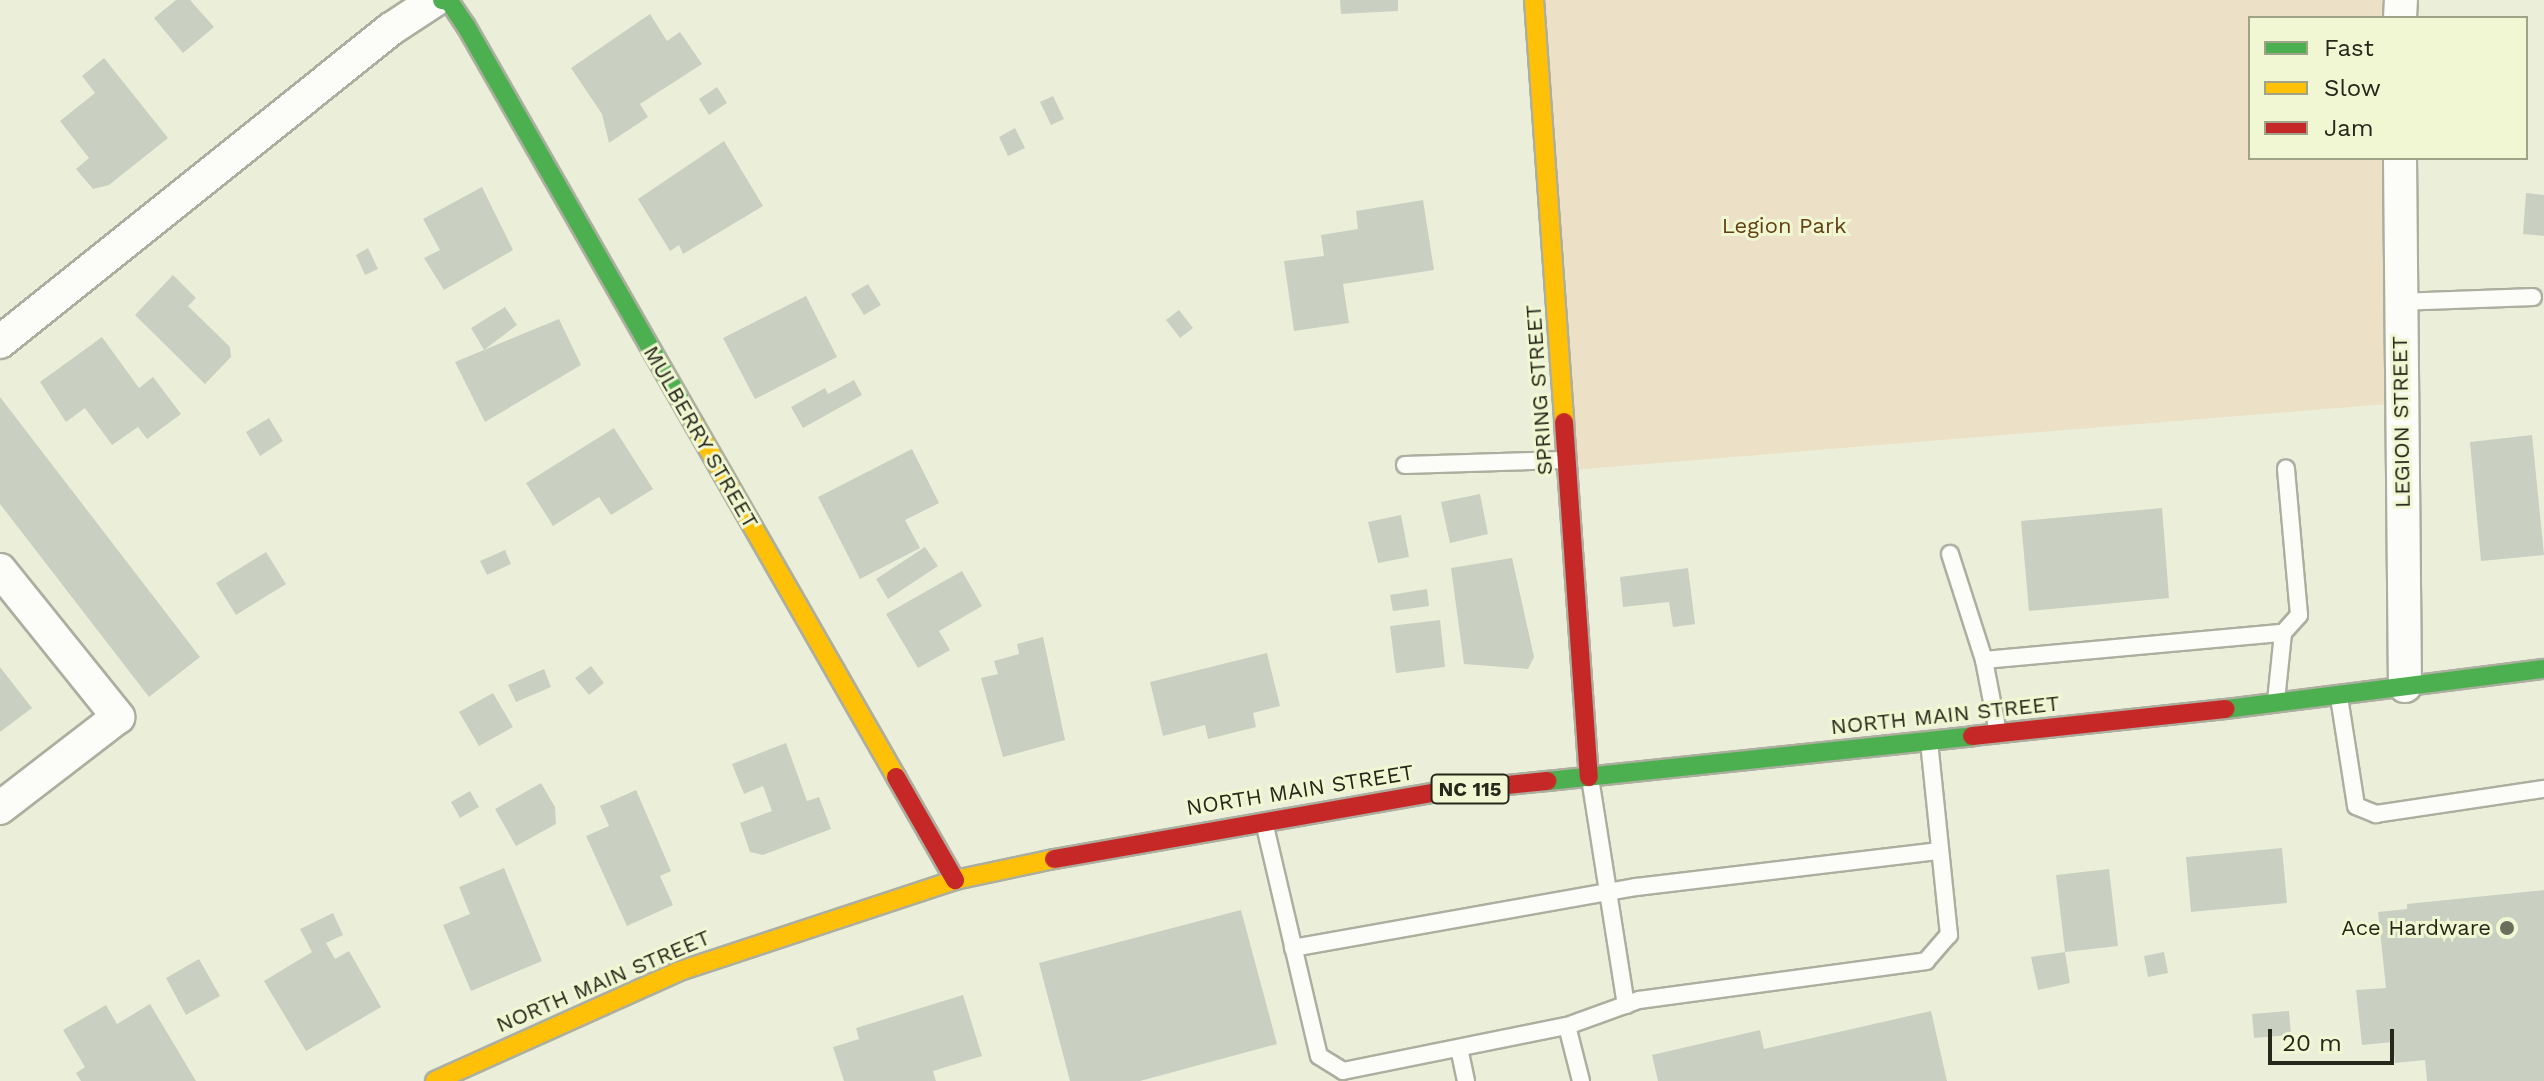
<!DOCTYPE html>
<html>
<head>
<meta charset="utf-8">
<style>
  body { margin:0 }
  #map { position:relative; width:2544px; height:1081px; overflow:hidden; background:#ebefda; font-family:"Work Sans",sans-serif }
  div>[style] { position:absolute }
  .green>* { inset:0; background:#ece0c7 }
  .building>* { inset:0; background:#c9d0c1 }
  .roads { filter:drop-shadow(2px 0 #acaf9f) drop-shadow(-2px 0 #acaf9f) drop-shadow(0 2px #acaf9f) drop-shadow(0 -2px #acaf9f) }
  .lane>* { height:16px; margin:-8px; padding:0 8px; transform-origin:8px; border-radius:8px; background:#fcfdf9 }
  .street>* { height:32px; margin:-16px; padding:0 16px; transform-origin:16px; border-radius:16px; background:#fcfdf9 }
  .fast>* { height:18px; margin:-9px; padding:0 9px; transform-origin:9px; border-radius:9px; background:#4caf50 }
  .slow>* { height:18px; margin:-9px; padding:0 9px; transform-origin:9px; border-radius:9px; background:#ffc107 }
  .jam>* { height:18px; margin:-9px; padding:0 9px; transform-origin:9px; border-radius:9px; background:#c62828 }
  .dots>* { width:22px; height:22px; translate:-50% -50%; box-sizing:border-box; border:4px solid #f0f7d2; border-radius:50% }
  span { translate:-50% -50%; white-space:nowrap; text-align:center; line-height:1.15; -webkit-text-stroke:6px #f0f7d2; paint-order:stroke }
  .shield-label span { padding:2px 6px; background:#f0f7d2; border:2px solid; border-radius:6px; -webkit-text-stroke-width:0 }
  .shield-label { font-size:20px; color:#25281a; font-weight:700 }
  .park-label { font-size:22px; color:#624011 }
  .street-label { font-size:22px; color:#25281a }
  .poi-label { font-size:22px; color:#25281a }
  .right { translate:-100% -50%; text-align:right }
  .legend { position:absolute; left:2248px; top:16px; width:280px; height:144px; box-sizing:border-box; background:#f0f7d2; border:2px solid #9fa488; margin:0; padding:10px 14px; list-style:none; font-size:24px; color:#25281a }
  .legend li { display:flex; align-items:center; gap:16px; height:40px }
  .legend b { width:40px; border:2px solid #9fa488 }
  .scale { position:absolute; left:2268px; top:1029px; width:126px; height:36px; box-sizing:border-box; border:4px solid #25281a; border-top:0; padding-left:10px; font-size:24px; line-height:28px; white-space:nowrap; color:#25281a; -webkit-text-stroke:6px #f0f7d2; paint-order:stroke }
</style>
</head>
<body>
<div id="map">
  <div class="green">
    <i style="clip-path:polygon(1537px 0,2400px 0,2400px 18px,2250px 18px,2250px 158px,2399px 158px,2399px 403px,1573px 470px)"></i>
  </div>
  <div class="building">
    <i style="clip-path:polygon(176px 0,190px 0,214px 27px,183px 53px,154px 18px)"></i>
    <i style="clip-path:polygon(1340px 0,1398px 0,1398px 11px,1341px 14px)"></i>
    <i style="clip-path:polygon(650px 14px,667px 41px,680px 32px,702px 64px,640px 104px,648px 117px,609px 143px,602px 114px,571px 68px)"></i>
    <i style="clip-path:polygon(104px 58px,168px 138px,109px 185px,93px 189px,76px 169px,89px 158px,60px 121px,95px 93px,82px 76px)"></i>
    <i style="clip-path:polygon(717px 87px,727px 103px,709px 115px,699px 99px)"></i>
    <i style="clip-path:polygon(1053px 96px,1064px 119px,1051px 125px,1040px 102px)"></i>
    <i style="clip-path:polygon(1015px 128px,1025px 148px,1008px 156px,999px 137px)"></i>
    <i style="clip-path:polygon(724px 141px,763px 206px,683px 254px,679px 245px,670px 251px,638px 199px)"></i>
    <i style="clip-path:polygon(482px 187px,513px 250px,444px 290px,424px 258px,440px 250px,423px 219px)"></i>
    <i style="clip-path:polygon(2526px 193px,2544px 195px,2544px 236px,2523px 234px)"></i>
    <i style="clip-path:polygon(1423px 200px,1434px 270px,1343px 284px,1349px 323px,1294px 331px,1284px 261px,1324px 256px,1321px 235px,1358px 229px,1356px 211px)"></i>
    <i style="clip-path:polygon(368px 248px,378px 269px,365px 275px,356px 255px)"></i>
    <i style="clip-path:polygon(173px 275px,196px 298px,188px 306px,230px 347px,231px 357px,205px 384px,135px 315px)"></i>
    <i style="clip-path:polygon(868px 284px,881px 305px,864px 315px,851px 294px)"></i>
    <i style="clip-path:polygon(806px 296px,837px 357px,755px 399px,723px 338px)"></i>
    <i style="clip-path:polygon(505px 307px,517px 325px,484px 350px,471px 328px)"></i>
    <i style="clip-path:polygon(1179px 310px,1193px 328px,1180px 338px,1166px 320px)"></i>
    <i style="clip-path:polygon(559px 319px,581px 365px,485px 422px,455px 362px)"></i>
    <i style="clip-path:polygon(102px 337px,139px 388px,153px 377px,181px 414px,147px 439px,138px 427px,112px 445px,85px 408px,66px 422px,40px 382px)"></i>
    <i style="clip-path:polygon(854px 380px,862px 395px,803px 428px,791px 407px,825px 388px,828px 394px)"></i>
    <i style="clip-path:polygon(0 397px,200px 657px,149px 697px,0 504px)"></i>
    <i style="clip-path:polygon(269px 418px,283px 441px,260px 456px,246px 432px)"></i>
    <i style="clip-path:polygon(614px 428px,653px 489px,611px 515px,599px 497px,553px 526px,526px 483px)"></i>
    <i style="clip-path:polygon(2532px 435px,2544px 555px,2481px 561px,2470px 442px)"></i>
    <i style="clip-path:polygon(912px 449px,939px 503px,905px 520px,920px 548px,860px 579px,818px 497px)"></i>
    <i style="clip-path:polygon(1480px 494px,1488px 534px,1450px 543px,1441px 502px)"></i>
    <i style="clip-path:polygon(2162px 508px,2169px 598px,2029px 611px,2021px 521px)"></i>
    <i style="clip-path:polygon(1401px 515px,1409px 557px,1378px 563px,1368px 522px)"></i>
    <i style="clip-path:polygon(925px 547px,938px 566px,888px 599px,876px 579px)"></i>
    <i style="clip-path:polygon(505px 550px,511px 564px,487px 575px,480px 561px)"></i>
    <i style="clip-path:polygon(266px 552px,286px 584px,236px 615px,216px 583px)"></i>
    <i style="clip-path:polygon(1512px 558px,1534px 657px,1528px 669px,1464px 664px,1451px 568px)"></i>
    <i style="clip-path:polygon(1688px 568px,1695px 624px,1673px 627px,1669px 602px,1623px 607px,1620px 577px)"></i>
    <i style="clip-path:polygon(962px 571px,982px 606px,939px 631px,950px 650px,918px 668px,886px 614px)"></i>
    <i style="clip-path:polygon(1427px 589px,1429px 606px,1393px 611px,1390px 595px)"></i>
    <i style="clip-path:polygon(1440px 620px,1445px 667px,1396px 673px,1390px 626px)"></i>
    <i style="clip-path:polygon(1043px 637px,1065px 740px,1003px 757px,981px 678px,998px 674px,994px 661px,1019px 654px,1017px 644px)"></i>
    <i style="clip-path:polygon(1267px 653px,1280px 706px,1253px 713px,1256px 727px,1208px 739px,1205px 725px,1163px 736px,1150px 682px)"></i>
    <i style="clip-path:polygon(591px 666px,604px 683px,589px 695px,575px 678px)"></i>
    <i style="clip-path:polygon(0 667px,32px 708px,0 732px)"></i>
    <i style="clip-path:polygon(544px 669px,551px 687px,516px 702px,508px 685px)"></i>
    <i style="clip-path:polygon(493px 693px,513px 727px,479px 746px,459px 712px)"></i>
    <i style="clip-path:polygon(786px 743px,807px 801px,819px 797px,831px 829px,763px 855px,750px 852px,740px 823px,772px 811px,763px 786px,744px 794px,732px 764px)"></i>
    <i style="clip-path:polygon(541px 783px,555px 807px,556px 824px,516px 846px,495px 809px)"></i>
    <i style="clip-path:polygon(636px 790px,671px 871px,660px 876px,673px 905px,627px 926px,586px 836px,609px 826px,600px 806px)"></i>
    <i style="clip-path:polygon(470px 791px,479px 807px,460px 818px,451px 802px)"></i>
    <i style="clip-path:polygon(2282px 848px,2287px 903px,2191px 912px,2186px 857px)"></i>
    <i style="clip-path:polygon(504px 868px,542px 961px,471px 991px,443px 925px,470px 914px,459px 887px)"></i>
    <i style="clip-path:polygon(2109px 869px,2118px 946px,2065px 952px,2056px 875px)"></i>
    <i style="clip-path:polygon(2544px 890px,2544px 1081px,2427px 1081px,2425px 1060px,2395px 1063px,2393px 1042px,2362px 1045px,2356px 990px,2386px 988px,2378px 912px,2407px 909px,2407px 904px)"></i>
    <i style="clip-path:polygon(1241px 910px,1277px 1044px,1140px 1081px,1070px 1081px,1039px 963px)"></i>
    <i style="clip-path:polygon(333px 913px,343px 935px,326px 943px,335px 959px,349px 951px,381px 1007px,306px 1051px,264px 981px,312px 952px,300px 929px)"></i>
    <i style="clip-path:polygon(2065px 952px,2070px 983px,2038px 990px,2031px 957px)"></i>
    <i style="clip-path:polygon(2164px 952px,2168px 973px,2148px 977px,2144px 956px)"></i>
    <i style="clip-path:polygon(199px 959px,220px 996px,186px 1015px,166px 978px)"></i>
    <i style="clip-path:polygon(963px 995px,982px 1056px,933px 1071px,936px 1081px,844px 1081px,833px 1047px,859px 1039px,856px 1028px)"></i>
    <i style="clip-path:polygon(150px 1004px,196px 1081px,81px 1081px,76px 1073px,85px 1067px,63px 1030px,106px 1005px,117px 1024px)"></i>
    <i style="clip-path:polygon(1931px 1011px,1947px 1081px,1658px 1081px,1652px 1055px,1760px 1030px,1764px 1049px)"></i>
    <i style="clip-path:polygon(2289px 1011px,2291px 1035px,2254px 1038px,2252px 1014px)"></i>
  </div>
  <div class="roads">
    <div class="lane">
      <i style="left:2399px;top:302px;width:134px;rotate:-2.1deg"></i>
      <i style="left:1405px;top:465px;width:158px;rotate:-1.8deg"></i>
      <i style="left:1950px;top:554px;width:111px;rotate:72.2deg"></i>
      <i style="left:1984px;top:660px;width:300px;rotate:-5.2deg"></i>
      <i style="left:2283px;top:633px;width:24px;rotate:-48deg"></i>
      <i style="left:2299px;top:615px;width:147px;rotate:-95.1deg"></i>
      <i style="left:1984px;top:660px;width:74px;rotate:79.1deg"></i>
      <i style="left:2339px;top:697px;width:110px;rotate:81.1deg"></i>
      <i style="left:2356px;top:806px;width:22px;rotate:22deg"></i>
      <i style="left:2376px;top:814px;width:170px;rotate:-8.5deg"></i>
      <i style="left:2276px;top:701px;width:68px;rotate:-84.1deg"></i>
      <i style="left:1590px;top:778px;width:230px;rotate:81deg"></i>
      <i style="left:1264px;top:822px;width:240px;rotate:76.8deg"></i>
      <i style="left:1319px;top:1056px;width:28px;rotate:32deg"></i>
      <i style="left:1343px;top:1071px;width:228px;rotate:-11.4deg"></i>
      <i style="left:1567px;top:1026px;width:77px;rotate:-19.9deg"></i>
      <i style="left:1639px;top:1000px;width:290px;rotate:-7.7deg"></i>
      <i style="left:1926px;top:961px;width:35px;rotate:-49deg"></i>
      <i style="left:1949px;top:935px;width:194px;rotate:-95.9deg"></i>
      <i style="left:1293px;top:948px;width:348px;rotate:-10.1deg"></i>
      <i style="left:1636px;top:887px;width:306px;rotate:-6.8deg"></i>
      <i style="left:1567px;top:1026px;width:57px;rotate:75.7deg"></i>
      <i style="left:1459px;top:1048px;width:34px;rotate:78deg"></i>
    </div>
    <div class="street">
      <i style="left:2400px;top:18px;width:18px;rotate:-87deg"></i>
      <i style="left:2400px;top:158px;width:528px;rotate:89.46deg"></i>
      <i style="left:0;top:342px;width:501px;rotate:-38.68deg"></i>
      <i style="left:391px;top:29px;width:53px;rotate:-33.4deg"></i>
      <i style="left:0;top:570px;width:189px;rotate:51.2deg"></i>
      <i style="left:118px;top:717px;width:149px;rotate:142.4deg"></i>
    </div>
    <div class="fast">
      <i style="left:442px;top:0;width:7px;rotate:8deg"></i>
      <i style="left:449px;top:1px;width:30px;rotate:56deg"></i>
      <i style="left:466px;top:26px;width:459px;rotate:60.2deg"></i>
      <i style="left:2226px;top:709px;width:321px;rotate:-7.2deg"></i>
      <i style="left:1547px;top:781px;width:427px;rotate:-6deg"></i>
    </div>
    <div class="slow">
      <i style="left:1534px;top:0;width:423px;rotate:85.9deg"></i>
      <i style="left:694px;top:424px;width:407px;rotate:60.2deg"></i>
      <i style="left:435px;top:1081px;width:265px;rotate:-24.2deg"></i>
      <i style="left:677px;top:972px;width:293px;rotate:-18.3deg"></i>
      <i style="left:955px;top:880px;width:101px;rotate:-12deg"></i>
    </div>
    <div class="jam">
      <i style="left:1564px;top:422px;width:356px;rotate:86deg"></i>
      <i style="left:1972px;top:736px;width:255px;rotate:-6.1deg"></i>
      <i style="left:896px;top:777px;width:119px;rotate:60.2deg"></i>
      <i style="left:1054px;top:859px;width:391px;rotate:-9.9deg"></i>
      <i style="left:1439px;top:792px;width:109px;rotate:-5.8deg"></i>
    </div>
  </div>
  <div class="dots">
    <i style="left:2507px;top:928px;background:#6a6e5d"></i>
  </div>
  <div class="shield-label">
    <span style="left:1470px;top:789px">NC 115</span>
  </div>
  <div class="park-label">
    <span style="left:1784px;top:226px">Legion Park</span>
  </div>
  <div class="street-label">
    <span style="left:1539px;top:390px;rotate:-94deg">SPRING STREET</span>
    <span style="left:2401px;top:422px;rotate:-91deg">LEGION STREET</span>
    <span style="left:701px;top:437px;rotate:60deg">MULBERRY STREET</span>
    <span style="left:1945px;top:715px;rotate:-6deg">NORTH MAIN STREET</span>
    <span style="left:1300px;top:790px;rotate:-9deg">NORTH MAIN STREET</span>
    <span style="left:603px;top:981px;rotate:-23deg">NORTH MAIN STREET</span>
  </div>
  <div class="poi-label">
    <span class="right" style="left:2491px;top:928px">Ace Hardware</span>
  </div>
  <ul class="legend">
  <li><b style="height:10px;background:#4caf50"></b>Fast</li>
  <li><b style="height:10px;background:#ffc107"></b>Slow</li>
  <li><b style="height:10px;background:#c62828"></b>Jam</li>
  </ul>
  <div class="scale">20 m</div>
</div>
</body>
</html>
